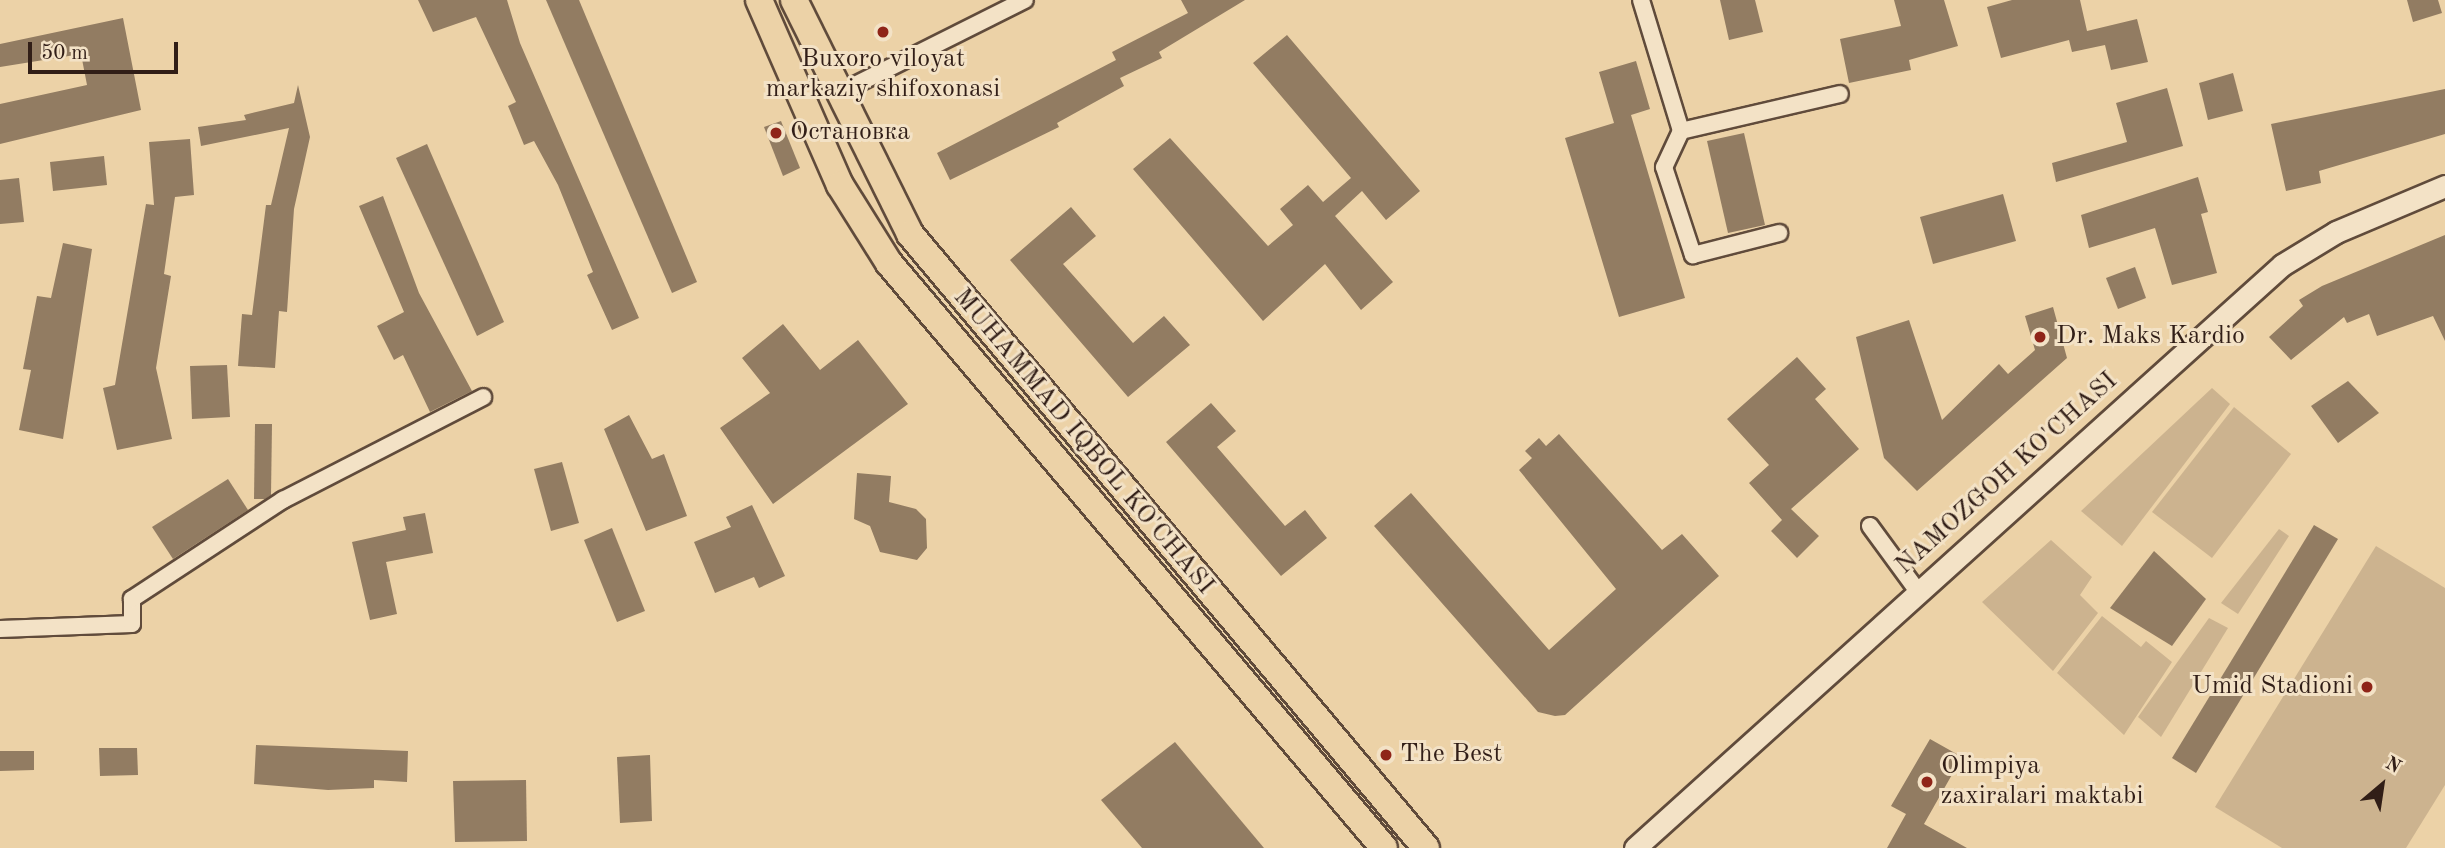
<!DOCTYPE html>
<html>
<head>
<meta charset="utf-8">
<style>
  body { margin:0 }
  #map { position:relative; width:2445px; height:848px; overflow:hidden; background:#ecd2a7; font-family:"Old Standard TT",serif }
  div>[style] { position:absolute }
  .green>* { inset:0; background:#ccb38f }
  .building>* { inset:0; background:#927c62 }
  .roads { filter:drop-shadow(2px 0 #604b3b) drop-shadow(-2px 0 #604b3b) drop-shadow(0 2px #604b3b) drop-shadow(0 -2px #604b3b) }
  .minor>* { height:16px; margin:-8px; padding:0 8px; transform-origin:8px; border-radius:8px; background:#f3e2c6 }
  .tertiary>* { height:21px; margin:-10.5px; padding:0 10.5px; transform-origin:10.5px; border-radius:10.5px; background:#f3e2c6 }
  .primary>* { height:26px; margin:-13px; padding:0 13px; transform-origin:13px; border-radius:13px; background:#ecd2a7 }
  .dots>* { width:19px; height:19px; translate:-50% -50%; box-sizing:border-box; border:4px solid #f3e2c6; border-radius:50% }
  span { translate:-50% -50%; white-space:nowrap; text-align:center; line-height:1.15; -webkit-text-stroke:6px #f3e2c6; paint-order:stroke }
  .poi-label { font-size:26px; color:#311e17 }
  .left { translate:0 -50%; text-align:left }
  .right { translate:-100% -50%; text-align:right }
  .street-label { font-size:26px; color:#311e17 }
  .north { position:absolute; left:2347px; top:750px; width:70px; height:70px; -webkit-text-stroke:5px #f3e2c6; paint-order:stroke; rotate:29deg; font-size:19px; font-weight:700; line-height:28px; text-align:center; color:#311e17 }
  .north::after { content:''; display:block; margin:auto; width:24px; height:32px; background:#311e17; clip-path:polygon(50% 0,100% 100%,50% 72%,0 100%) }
  .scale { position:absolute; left:28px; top:42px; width:150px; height:32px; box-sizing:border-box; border:4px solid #311e17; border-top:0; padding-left:9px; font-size:21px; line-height:24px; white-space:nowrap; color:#311e17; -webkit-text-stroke:5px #f3e2c6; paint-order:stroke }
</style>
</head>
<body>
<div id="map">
  <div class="green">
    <i style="clip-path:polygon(2212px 388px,2230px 404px,2122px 546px,2081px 511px)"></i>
    <i style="clip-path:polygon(2234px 407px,2291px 454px,2212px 558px,2152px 512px)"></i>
    <i style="clip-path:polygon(2279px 529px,2289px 536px,2238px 614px,2221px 603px)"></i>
    <i style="clip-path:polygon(2051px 540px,2092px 577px,2080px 595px,2098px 613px,2053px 671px,1982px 602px)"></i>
    <i style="clip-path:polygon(2376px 546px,2445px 588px,2445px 785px,2406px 848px,2282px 848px,2215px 807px)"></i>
    <i style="clip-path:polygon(2102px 616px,2141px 647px,2146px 641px,2172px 662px,2124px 735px,2057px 673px)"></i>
    <i style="clip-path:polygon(2209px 618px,2228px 628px,2161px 737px,2138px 717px)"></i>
  </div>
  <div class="building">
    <i style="clip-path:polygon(418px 0,507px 0,520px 43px,639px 318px,612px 330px,587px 275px,593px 272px,558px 185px,534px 141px,524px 145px,508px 106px,516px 102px,476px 17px,433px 32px)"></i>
    <i style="clip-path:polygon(546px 0,579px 0,697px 282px,672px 293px)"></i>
    <i style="clip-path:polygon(1181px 0,1245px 0,1159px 52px,1162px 58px,1120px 78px,1124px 86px,1057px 123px,1059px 127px,950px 180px,937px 153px,1116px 60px,1112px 52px,1188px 13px)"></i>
    <i style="clip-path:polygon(1720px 0,1755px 0,1763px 32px,1729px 40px)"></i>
    <i style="clip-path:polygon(1894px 0,1944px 0,1958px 46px,1909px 60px,1911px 70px,1849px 83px,1840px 39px,1901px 26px)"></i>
    <i style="clip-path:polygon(2012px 0,2080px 0,2087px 31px,2137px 19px,2148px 62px,2111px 70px,2105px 45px,2072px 52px,2069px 40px,2001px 58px,1987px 7px)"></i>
    <i style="clip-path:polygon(2407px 0,2438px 0,2442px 13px,2413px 22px)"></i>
    <i style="clip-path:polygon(123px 18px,141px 110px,0 144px,0 104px,87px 85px,81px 54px,0 67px,0 44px)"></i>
    <i style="clip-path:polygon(1287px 35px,1420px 191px,1386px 220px,1362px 191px,1335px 216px,1393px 282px,1361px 310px,1325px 264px,1263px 321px,1133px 169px,1170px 138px,1268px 246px,1293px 225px,1280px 209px,1308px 185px,1323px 202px,1351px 178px,1253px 63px)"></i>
    <i style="clip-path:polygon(1636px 61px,1650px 109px,1631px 115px,1685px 298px,1619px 317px,1565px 138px,1614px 123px,1599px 72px)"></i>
    <i style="clip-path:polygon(2233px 73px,2243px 111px,2208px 120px,2199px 83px)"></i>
    <i style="clip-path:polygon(298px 85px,310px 137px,294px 209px,287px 312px,279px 311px,275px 368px,238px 366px,242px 314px,252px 315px,266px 205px,271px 205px,289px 128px,201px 146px,198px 127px,246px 120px,244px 115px,294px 103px)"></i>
    <i style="clip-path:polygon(2167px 88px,2183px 146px,2056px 182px,2052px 163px,2127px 142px,2116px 103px)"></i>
    <i style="clip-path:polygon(2445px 89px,2445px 134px,2319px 171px,2321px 183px,2286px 191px,2271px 124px)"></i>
    <i style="clip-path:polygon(781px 121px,800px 168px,783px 176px,764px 127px)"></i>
    <i style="clip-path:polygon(1744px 133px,1765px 225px,1728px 233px,1707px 141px)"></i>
    <i style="clip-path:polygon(190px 139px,194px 195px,175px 197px,164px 274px,171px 276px,156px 368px,172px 439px,117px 450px,103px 388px,115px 385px,146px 204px,154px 205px,149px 142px)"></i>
    <i style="clip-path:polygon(427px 144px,504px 322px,477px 336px,396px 158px)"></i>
    <i style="clip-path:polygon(104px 156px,107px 185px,53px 191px,50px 162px)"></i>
    <i style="clip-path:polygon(2198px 177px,2208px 212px,2201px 214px,2217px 273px,2172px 285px,2155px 228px,2089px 248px,2081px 215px)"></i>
    <i style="clip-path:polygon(19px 178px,24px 222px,0 224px,0 180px)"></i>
    <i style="clip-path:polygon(2003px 194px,2016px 241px,1933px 264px,1920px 217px)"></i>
    <i style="clip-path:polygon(383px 196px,419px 293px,472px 391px,430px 412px,403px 355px,394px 360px,377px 326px,404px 312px,359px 206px)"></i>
    <i style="clip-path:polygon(1071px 207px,1096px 236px,1063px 264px,1133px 343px,1164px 316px,1190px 345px,1128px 397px,1010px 260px)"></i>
    <i style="clip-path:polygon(2445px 235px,2445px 341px,2433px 316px,2377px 336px,2369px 314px,2347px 323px,2344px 317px,2291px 360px,2269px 337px,2303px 306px,2299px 300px,2322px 286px)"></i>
    <i style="clip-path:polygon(63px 243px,92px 249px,63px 439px,19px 430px,31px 370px,23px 369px,37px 296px,51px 298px)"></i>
    <i style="clip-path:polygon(2135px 267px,2146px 298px,2118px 309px,2106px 278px)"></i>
    <i style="clip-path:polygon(2053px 307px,2067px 358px,1917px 491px,1884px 458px,1856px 337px,1909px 320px,1942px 420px,1999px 364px,2008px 374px,2035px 350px,2025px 316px)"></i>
    <i style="clip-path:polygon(783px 324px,820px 370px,858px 340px,908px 404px,773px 504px,720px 428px,770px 393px,742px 358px)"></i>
    <i style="clip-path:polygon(1797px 357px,1826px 389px,1815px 399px,1859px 449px,1791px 509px,1819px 536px,1797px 558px,1771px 531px,1782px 520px,1749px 483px,1769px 465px,1727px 419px)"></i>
    <i style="clip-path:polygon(227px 365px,230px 417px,192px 419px,190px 366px)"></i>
    <i style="clip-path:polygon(2348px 381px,2379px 413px,2338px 443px,2311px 406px)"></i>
    <i style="clip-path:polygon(1211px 403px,1236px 431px,1217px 447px,1285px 526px,1305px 510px,1327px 538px,1281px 576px,1166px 442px)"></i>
    <i style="clip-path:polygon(629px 415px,652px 459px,664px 454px,687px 516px,646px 531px,604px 429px)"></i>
    <i style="clip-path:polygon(255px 424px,272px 424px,271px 495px,265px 499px,254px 499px)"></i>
    <i style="clip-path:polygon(1559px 434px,1662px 550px,1682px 534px,1719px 576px,1565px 715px,1555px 716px,1538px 712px,1374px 526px,1411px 493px,1549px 650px,1616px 589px,1519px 470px,1532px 458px,1525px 451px,1539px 438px,1546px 446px)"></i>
    <i style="clip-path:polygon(562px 462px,579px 523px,551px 531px,534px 469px)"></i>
    <i style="clip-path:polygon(857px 473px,891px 476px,889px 502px,916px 509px,926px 519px,927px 548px,917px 560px,880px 552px,870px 526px,854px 519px)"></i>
    <i style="clip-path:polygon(228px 479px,248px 510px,173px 559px,152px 527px)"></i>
    <i style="clip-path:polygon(752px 505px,785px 576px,759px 588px,754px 577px,715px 593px,694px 542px,731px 527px,726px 517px)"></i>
    <i style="clip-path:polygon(425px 513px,433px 553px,386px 562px,397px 614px,370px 620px,352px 542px,406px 530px,403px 517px)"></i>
    <i style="clip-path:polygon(2314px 525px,2338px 539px,2196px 773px,2172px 758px)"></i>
    <i style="clip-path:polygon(612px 528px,645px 611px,617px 622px,584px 540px)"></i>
    <i style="clip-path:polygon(2154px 551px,2206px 599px,2172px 646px,2110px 608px)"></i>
    <i style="clip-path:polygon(1930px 739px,1962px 757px,1924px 824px,1967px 848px,1887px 848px,1906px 814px,1891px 806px)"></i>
    <i style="clip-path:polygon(1175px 742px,1264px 848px,1142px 848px,1101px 800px)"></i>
    <i style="clip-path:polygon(256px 745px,408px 751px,407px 782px,374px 780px,374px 788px,328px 790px,254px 784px)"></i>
    <i style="clip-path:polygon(99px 748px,137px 748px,138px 775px,100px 776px)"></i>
    <i style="clip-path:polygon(0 751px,34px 751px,34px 770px,0 771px)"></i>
    <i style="clip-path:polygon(650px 755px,652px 821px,620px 823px,617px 757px)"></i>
    <i style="clip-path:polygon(526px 780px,527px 841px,455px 842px,453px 781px)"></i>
  </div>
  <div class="roads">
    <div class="minor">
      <i style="left:1641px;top:0;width:137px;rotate:73deg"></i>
      <i style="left:1681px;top:131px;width:40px;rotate:115deg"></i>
      <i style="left:1664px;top:167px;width:93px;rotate:71.8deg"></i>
      <i style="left:1693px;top:255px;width:89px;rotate:-14.3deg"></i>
      <i style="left:837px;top:94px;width:210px;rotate:-26.6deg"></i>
      <i style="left:1681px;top:131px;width:163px;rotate:-13.1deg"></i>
      <i style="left:1870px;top:526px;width:83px;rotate:53.8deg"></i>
      <i style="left:0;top:629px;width:132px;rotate:-2.2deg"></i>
      <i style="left:132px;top:624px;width:25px;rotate:-90deg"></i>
      <i style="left:132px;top:599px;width:181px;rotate:-33.3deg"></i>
      <i style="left:283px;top:500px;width:225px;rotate:-27.2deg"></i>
    </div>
    <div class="tertiary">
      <i style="left:1635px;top:848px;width:871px;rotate:-42.02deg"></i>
      <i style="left:2282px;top:265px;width:63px;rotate:-31.4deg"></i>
      <i style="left:2336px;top:232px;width:118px;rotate:-22.9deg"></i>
    </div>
    <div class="primary">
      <i style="left:759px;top:0;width:202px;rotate:66.4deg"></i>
      <i style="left:840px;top:185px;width:92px;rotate:57.9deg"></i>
      <i style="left:889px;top:263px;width:766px;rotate:49.76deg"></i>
      <i style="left:794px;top:0;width:261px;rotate:63.6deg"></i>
      <i style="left:910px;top:234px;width:802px;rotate:49.96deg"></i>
    </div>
  </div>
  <div class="dots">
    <i style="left:883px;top:32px;background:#8f2418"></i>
    <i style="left:776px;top:133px;background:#8f2418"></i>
    <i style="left:2040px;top:337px;background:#8f2418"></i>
    <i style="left:2367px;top:687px;background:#8f2418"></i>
    <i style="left:1386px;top:755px;background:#8f2418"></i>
    <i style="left:1927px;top:782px;background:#8f2418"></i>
  </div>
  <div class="poi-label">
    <span style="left:883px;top:75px">Buxoro viloyat<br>markaziy shifoxonasi</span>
    <span class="left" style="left:790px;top:133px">Остановка</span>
    <span class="left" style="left:2056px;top:337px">Dr. Maks Kardio</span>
    <span class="right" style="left:2353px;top:687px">Umid Stadioni</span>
    <span class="left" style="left:1400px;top:755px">The Best</span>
    <span class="left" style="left:1941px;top:782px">Olimpiya<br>zaxiralari maktabi</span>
  </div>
  <div class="street-label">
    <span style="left:1083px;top:442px;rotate:50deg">MUHAMMAD IQBOL KO'CHASI</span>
    <span style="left:2007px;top:474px;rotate:-42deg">NAMOZGOH KO'CHASI</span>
  </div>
  <div class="north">N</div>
  <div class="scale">50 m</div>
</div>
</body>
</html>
